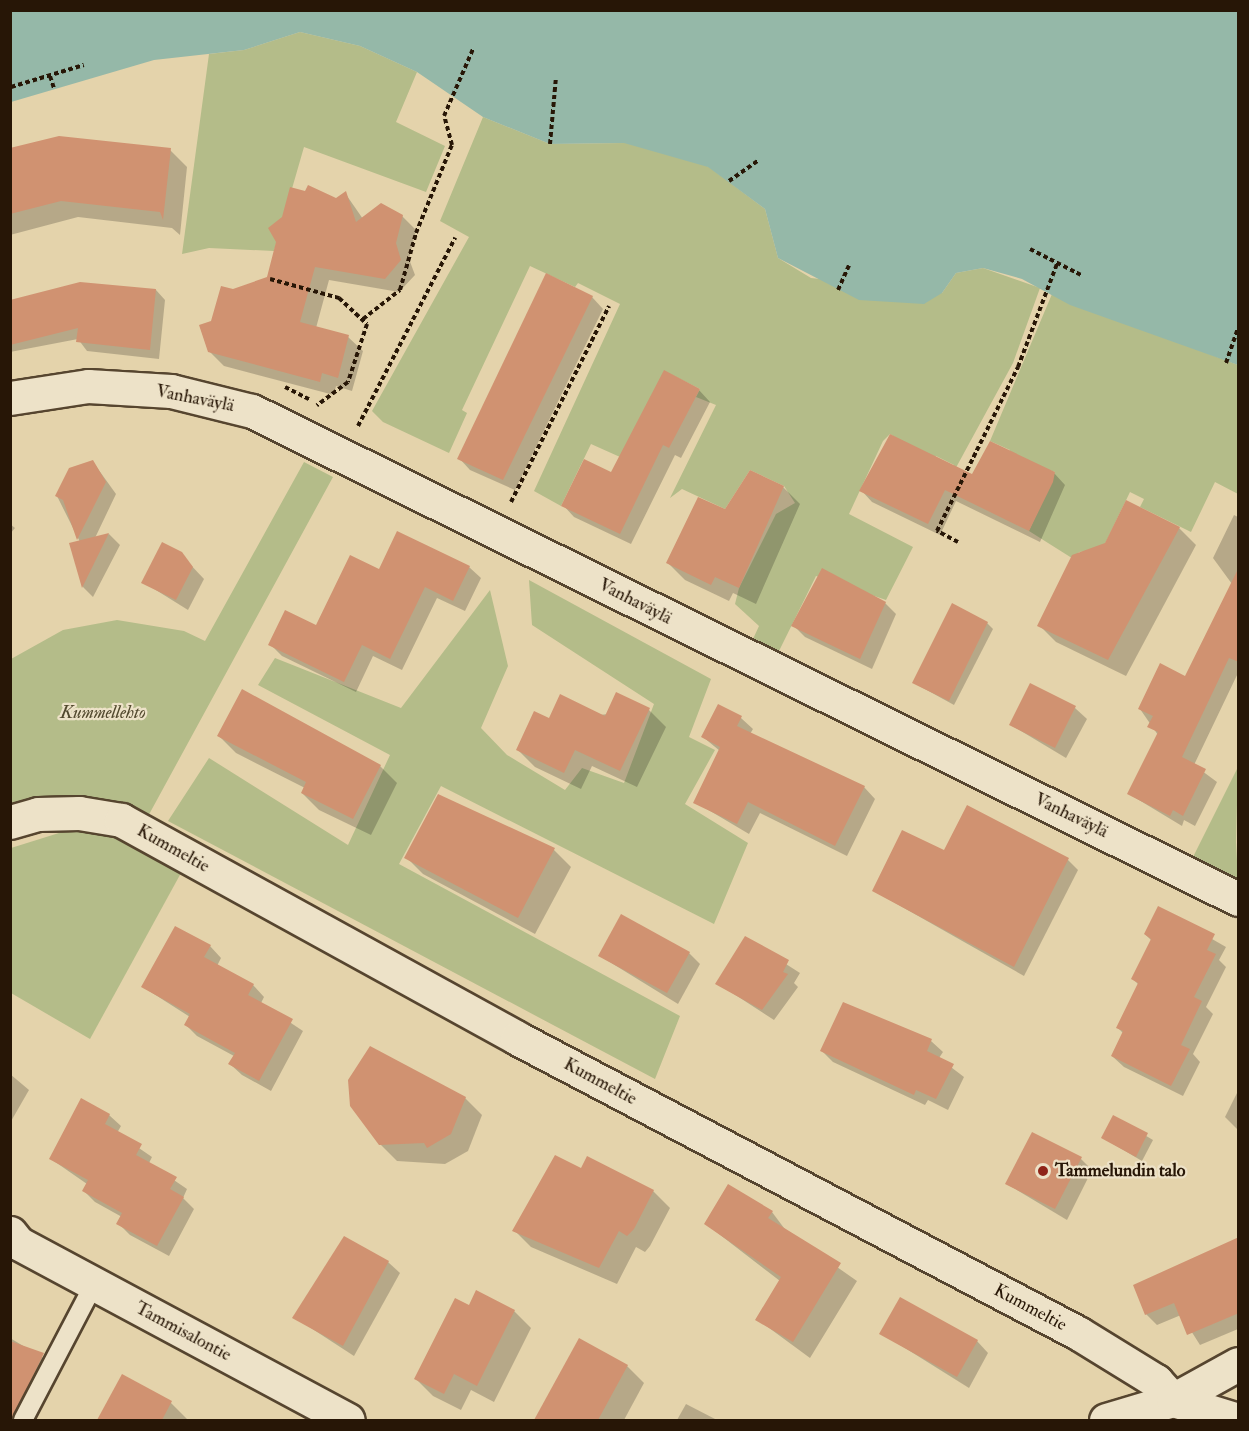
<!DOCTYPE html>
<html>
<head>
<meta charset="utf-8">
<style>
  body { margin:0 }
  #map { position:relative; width:1249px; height:1431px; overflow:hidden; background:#e4d3ab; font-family:"IM FELL Double Pica",serif }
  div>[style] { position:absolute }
  .green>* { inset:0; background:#b4bc89 }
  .water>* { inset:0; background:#95b8a8 }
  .shadow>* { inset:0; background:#0003 }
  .building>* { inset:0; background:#d09271 }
  .path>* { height:4px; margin-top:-2px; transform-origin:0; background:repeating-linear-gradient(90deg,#271606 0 4.5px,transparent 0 7.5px) }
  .roads { filter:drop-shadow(2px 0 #56452f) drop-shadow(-2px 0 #56452f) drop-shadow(0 2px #56452f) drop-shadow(0 -2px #56452f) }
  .lane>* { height:18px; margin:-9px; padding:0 9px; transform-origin:9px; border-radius:9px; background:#ede2c8 }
  .street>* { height:33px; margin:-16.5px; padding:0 16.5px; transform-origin:16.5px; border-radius:16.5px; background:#ede2c8 }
  .secondary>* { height:33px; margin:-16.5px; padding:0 16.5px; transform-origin:16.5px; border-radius:16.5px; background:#ede2c8 }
  .dots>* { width:16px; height:16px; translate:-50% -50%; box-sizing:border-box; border:3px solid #ede2c8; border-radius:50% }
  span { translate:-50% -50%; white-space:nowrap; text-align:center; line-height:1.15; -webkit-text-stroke:4.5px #ede2c8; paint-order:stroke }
  .street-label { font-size:18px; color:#271606 }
  .park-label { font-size:18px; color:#51482d; font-style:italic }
  .poi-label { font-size:18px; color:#271606; font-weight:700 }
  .left { translate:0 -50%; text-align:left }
  .frame { position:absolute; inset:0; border:12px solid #271606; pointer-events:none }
</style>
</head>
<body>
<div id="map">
  <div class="green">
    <i style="clip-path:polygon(300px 32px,360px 46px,417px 72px,396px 122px,445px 146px,426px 192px,304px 147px,274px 251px,209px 248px,182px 254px,209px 54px,244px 50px)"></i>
    <i style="clip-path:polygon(483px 117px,550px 144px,624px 143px,623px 124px,709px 167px,765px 209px,778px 258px,811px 278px,942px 293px,956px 273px,983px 268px,1040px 288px,1013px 363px,952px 475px,954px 465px,936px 456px,933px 461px,890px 434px,883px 441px,849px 514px,913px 547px,886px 600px,816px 576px,779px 651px,753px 639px,759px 626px,735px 604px,739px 588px,776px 514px,795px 503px,784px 486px,750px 470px,725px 509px,682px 489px,670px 498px,716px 405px,696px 397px,700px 389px,664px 371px,629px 461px,591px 444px,561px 506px,534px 491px,620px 304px,578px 283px,575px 287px,530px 266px,462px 410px,467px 413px,449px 453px,383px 422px,372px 411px,469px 237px,440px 221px)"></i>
    <i style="clip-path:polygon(1052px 294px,1238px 365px,1238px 494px,1215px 482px,1191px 532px,1140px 507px,1144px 499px,1130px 492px,1102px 550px,1079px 552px,1075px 560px,1029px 531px,1055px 472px,1008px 456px,1010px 450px,990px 441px)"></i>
    <i style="clip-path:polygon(304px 462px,333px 477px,146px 820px,11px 807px,11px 659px,63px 630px,117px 620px,184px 631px,205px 641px)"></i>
    <i style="clip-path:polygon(529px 580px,711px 679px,689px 737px,715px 750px,685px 804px,748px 843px,714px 924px,441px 786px,399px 864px,680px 1016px,655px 1079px,168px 821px,209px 758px,348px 845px,390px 755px,258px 685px,275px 658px,401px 708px,490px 590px,508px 666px,481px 728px,507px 755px,565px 790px,582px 768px,624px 783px,654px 704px,532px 625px)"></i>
    <i style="clip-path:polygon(1238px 767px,1236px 842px,1238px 879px,1193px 857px)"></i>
    <i style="clip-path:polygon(75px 828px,120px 836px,181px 873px,90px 1039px,11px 993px,11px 848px)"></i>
  </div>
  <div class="water">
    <i style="clip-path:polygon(10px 11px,1238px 11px,1238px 365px,1070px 305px,1022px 279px,983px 268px,956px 273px,942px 293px,924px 304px,859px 300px,778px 258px,765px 209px,708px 167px,624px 143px,550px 144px,483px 117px,417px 72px,360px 46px,300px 32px,244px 50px,154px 60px,11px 102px)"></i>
  </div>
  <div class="shadow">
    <i style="clip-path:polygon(10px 150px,170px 150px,187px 167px,180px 235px,172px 228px,78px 217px,10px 235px)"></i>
    <i style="clip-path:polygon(345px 193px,363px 219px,402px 216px,416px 230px,409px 259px,415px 275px,399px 292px,329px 280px,316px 328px,348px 337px,363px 351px,352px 391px,336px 386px,334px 395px,224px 366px,209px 351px,212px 322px,233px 291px,268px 278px)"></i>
    <i style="clip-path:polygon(156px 290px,165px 300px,159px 359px,87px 351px,78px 339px,10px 352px,10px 301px)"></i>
    <i style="clip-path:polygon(592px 297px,603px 309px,515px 490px,470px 470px,459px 458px)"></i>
    <i style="clip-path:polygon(699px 390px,710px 402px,681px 458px,675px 455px,631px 544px,574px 517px,563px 505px,612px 474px)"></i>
    <i style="clip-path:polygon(93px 462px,116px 494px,95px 538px,109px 534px,120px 545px,93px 597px,83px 587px,71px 544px,80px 542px,57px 496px)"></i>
    <i style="clip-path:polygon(1054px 473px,1065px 485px,1040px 542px,956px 501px,940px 535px,872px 502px,861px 490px,972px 476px)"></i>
    <i style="clip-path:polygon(783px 487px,800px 504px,756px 604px,733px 593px,729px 601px,685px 580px,668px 563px,725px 511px)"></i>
    <i style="clip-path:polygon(1234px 515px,1238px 517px,1238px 673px,1194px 765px,1217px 782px,1195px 826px,1184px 820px,1182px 826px,1129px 794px,1158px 735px,1140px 709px,1185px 678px,1232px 584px,1213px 558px)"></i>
    <i style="clip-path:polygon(10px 524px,15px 528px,10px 534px)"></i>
    <i style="clip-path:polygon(1179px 528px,1196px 545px,1126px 676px,1056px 642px,1039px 625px)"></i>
    <i style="clip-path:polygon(187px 561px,204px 579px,188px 610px,143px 582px)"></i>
    <i style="clip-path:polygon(469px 567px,481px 578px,465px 611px,437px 598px,402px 670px,373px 656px,356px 692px,282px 656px,270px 644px,317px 627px,380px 571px)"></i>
    <i style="clip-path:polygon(885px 603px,896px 614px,872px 669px,805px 637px,793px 625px)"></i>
    <i style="clip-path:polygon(987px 623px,993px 629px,954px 705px,914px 683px)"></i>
    <i style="clip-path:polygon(718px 706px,741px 718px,753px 729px,750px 734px,864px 787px,875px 799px,847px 856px,760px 813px,749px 834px,695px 802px,720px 751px,703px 737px)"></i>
    <i style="clip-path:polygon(1075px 708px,1087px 719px,1066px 758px,1011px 725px)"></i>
    <i style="clip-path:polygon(649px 710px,666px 727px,637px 787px,592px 766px,581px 789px,535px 767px,518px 750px,549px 720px)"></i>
    <i style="clip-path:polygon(219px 736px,380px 766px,397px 783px,371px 835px,319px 810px,302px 793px,305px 788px,236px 753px)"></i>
    <i style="clip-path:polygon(439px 796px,554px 850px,571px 867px,535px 934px,423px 874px,406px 857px)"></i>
    <i style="clip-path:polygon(944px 852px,1068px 860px,1078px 870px,1024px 976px,874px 891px)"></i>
    <i style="clip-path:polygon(1158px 908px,1226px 947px,1219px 960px,1226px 967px,1206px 1007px,1213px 1014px,1193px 1054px,1200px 1062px,1183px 1096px,1124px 1067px,1112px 1056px,1123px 1033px,1118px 1028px,1139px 985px,1133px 979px,1152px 941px,1145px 934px)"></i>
    <i style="clip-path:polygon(745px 938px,800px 973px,794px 983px,798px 987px,774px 1020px,717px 983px)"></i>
    <i style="clip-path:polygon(210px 946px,221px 958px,217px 966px,253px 985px,264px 997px,261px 1003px,303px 1031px,271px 1091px,242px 1075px,230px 1064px,234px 1056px,197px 1036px,186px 1025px,190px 1017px,143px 987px)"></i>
    <i style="clip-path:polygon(689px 953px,700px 964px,678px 1004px,600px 956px)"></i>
    <i style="clip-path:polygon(931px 1041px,943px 1052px,939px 1058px,964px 1077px,948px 1110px,928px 1100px,925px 1105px,833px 1062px,822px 1051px)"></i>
    <i style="clip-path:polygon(10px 1074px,29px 1090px,10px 1123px)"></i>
    <i style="clip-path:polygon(1237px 1093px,1238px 1093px,1238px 1130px,1225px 1117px)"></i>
    <i style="clip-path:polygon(465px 1098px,482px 1115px,468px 1151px,445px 1164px,397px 1161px,380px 1144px)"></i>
    <i style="clip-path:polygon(109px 1115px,121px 1126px,117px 1133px,152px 1157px,149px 1163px,187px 1189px,183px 1198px,194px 1209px,169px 1256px,130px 1235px,118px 1223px,122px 1217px,95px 1202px,84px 1191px,87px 1184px,51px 1159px)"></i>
    <i style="clip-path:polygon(1114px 1117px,1153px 1140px,1142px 1161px,1103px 1138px)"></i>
    <i style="clip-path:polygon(1081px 1159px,1092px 1170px,1067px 1220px,1007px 1184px)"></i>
    <i style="clip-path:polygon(582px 1170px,653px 1191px,670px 1208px,650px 1246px,645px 1252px,636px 1247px,617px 1284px,531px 1247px,514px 1230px)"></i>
    <i style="clip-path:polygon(729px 1186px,772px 1212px,787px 1232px,857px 1281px,810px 1358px,757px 1319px,780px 1281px,706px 1224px)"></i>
    <i style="clip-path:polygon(1238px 1243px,1238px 1329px,1200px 1345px,1181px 1315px,1157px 1325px,1146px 1314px)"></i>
    <i style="clip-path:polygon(388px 1262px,400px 1273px,354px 1356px,294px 1317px)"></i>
    <i style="clip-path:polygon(470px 1307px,514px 1311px,531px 1328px,494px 1402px,471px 1390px,461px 1410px,433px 1396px,416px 1379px)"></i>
    <i style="clip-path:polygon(881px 1333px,977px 1341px,988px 1353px,969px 1388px)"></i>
    <i style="clip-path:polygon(10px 1338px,55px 1365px,18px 1420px,10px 1416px)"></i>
    <i style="clip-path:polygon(579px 1340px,627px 1366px,644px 1383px,624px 1420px,536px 1420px)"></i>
    <i style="clip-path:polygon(123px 1376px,171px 1403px,188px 1420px,99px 1420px)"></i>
    <i style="clip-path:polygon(686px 1404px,717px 1420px,677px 1420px)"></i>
  </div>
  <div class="building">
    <i style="clip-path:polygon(59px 136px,171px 148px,163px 220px,160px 212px,61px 201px,10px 214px,10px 148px)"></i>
    <i style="clip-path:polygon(308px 185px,336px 198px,346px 191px,356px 222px,381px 203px,403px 215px,396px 243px,401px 260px,385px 279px,315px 267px,300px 322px,349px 335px,338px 378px,322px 373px,320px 382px,208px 352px,199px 325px,211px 321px,221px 286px,233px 289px,267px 277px,276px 242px,268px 228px,282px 217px,290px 187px,305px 191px)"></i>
    <i style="clip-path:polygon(546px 273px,593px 296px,503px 480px,457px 459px)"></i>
    <i style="clip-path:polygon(80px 282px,156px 289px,150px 350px,76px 342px,78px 328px,10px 345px,10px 300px)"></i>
    <i style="clip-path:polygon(664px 370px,700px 389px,669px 448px,663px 445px,620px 534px,561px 506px,584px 459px,611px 472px)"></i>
    <i style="clip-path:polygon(890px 434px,972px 474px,990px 441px,1055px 472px,1053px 482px,1029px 531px,945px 490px,928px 524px,859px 491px)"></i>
    <i style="clip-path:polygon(93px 460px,106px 482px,77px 540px,63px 500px,55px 496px,69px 468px)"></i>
    <i style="clip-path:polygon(750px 470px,784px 486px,739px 588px,715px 577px,711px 585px,666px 563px,698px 497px,725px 509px)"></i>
    <i style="clip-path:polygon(1126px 500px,1180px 527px,1108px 660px,1037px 626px,1072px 555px,1105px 543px)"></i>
    <i style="clip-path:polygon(397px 531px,470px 566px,453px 601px,425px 587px,390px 659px,362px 645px,344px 682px,268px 645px,285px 610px,316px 625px,350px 555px,379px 569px)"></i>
    <i style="clip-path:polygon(109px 533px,82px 588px,69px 543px)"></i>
    <i style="clip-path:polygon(162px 542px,182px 552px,193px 567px,176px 600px,141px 583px)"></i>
    <i style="clip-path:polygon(1239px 567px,1239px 662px,1229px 658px,1182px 757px,1206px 769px,1183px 816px,1173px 810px,1170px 816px,1127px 794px,1158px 732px,1147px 727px,1153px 716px,1138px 709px,1160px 663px,1185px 676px)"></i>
    <i style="clip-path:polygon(822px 568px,886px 602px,860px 659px,791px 626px)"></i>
    <i style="clip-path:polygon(952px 603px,988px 622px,949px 701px,912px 683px)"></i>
    <i style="clip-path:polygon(1030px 683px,1076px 706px,1055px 748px,1009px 725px)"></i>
    <i style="clip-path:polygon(242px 689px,381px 765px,353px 819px,301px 793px,306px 782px,217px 736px)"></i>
    <i style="clip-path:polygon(616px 692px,650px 708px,620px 771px,575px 750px,564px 773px,516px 750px,534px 711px,549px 718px,560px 694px,605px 716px)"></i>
    <i style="clip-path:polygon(718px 704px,742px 716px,737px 726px,865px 786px,835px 846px,748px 802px,737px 824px,693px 803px,720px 747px,701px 737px)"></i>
    <i style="clip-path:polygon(438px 794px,555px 848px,518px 918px,404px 858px)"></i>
    <i style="clip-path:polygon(967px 805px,1069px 858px,1014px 967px,872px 891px,902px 830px,944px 850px)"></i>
    <i style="clip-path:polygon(1158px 906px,1215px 934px,1207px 950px,1216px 954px,1194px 997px,1202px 1001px,1181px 1045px,1190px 1049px,1171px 1086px,1111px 1056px,1123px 1031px,1116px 1028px,1138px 983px,1131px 979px,1151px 939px,1144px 934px)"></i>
    <i style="clip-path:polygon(621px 914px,690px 952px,667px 993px,598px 956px)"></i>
    <i style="clip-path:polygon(175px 926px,211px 945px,204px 957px,254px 984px,248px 995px,293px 1019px,259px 1081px,228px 1064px,235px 1053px,184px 1025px,190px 1014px,141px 987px)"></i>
    <i style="clip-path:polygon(745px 936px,789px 960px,783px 972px,788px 974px,762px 1010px,715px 984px)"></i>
    <i style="clip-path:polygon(843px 1002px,932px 1039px,927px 1051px,954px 1064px,936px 1099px,916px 1090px,914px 1095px,820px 1051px)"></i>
    <i style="clip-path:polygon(370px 1046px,466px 1097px,451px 1134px,427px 1148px,424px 1143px,379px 1145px,350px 1106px,348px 1080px)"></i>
    <i style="clip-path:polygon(81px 1098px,110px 1114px,105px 1124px,142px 1144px,136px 1155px,177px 1177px,170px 1189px,184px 1197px,157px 1246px,116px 1224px,122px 1213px,82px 1191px,88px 1180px,49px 1159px)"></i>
    <i style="clip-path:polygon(1113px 1115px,1148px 1133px,1136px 1157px,1101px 1138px)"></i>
    <i style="clip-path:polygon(1032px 1132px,1082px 1157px,1055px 1209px,1005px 1184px)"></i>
    <i style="clip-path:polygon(555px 1155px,581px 1168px,587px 1156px,654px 1190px,634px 1229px,627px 1236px,619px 1231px,599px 1268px,512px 1231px)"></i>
    <i style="clip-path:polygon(728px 1184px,773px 1211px,768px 1218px,841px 1263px,793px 1342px,755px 1320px,781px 1277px,704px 1224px)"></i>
    <i style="clip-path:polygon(344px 1236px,389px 1261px,343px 1346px,292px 1318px)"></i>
    <i style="clip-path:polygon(1239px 1237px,1239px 1313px,1187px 1335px,1174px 1303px,1145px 1315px,1133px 1285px)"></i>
    <i style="clip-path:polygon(476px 1290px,515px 1310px,477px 1386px,454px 1374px,444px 1394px,414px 1379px,455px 1298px,469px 1305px)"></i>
    <i style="clip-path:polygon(900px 1297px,978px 1340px,957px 1377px,879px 1334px)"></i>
    <i style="clip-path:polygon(579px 1338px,628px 1365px,598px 1420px,534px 1420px)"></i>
    <i style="clip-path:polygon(10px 1341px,44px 1353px,12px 1420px,10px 1420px)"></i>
    <i style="clip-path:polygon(122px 1374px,172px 1401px,162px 1420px,97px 1420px)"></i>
  </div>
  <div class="path">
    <i style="left:50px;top:76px;width:13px;rotate:72deg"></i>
    <i style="left:11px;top:87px;width:76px;rotate:-16.8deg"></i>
    <i style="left:550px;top:144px;width:67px;rotate:-84.9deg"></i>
    <i style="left:729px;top:181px;width:35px;rotate:-35deg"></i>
    <i style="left:1030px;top:249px;width:59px;rotate:27deg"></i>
    <i style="left:270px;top:279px;width:72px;rotate:15.4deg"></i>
    <i style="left:339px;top:298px;width:38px;rotate:43deg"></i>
    <i style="left:367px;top:324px;width:61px;rotate:108.1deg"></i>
    <i style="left:348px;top:382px;width:39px;rotate:143deg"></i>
    <i style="left:838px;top:290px;width:27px;rotate:-66deg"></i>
    <i style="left:363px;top:319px;width:47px;rotate:-38.1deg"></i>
    <i style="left:400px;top:290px;width:59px;rotate:-74.3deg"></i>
    <i style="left:416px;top:233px;width:95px;rotate:-67.8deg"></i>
    <i style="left:452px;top:145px;width:30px;rotate:-105deg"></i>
    <i style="left:444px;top:116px;width:73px;rotate:-66.6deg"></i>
    <i style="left:1226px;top:363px;width:37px;rotate:-71deg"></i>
    <i style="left:285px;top:387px;width:27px;rotate:27deg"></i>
    <i style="left:358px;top:426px;width:212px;rotate:-62.7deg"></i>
    <i style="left:511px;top:502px;width:219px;rotate:-63.4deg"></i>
    <i style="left:958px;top:542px;width:24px;rotate:-152deg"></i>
    <i style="left:937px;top:531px;width:183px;rotate:-63.7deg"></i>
    <i style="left:1018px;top:367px;width:110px;rotate:-69.3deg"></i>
  </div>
  <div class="roads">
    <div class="lane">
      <i style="left:23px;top:1420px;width:153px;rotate:-62.4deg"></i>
    </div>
    <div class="street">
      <i style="left:10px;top:398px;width:79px;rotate:-8.7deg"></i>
      <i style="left:88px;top:386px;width:83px;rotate:3.4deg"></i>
      <i style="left:171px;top:391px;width:83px;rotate:13.9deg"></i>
      <i style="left:252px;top:411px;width:1100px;rotate:26.33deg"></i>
      <i style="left:10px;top:822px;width:29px;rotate:-16deg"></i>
      <i style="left:38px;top:814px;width:41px;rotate:-1.4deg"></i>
      <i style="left:79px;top:813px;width:43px;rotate:9.5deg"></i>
      <i style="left:121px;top:820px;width:452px;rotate:28.8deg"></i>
      <i style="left:517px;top:1038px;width:634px;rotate:27.74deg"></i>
      <i style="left:1078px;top:1333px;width:92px;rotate:31.6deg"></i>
      <i style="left:1156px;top:1381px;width:25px;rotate:48deg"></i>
      <i style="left:1173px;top:1400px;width:74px;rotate:-29deg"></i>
    </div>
    <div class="secondary">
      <i style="left:10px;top:1233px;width:13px;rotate:51deg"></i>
      <i style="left:18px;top:1243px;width:374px;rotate:28.2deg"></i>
      <i style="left:1106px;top:1420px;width:70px;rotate:-16.6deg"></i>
      <i style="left:1173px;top:1400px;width:68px;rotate:17.1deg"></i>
    </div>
  </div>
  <div class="dots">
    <i style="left:1043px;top:1171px;background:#8f2418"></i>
  </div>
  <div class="street-label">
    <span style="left:195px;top:399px;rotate:11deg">Vanhaväylä</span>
    <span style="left:635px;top:602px;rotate:27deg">Vanhaväylä</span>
    <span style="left:1071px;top:816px;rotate:26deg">Vanhaväylä</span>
    <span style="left:173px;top:849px;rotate:29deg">Kummeltie</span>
    <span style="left:600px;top:1082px;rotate:28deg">Kummeltie</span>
    <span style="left:1030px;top:1308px;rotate:28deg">Kummeltie</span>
    <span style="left:183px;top:1332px;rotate:28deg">Tammisalontie</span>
  </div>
  <div class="park-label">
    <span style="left:103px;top:713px">Kummellehto</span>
  </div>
  <div class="poi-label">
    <span class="left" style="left:1055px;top:1171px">Tammelundin talo</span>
  </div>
  <div class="frame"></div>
</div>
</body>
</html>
